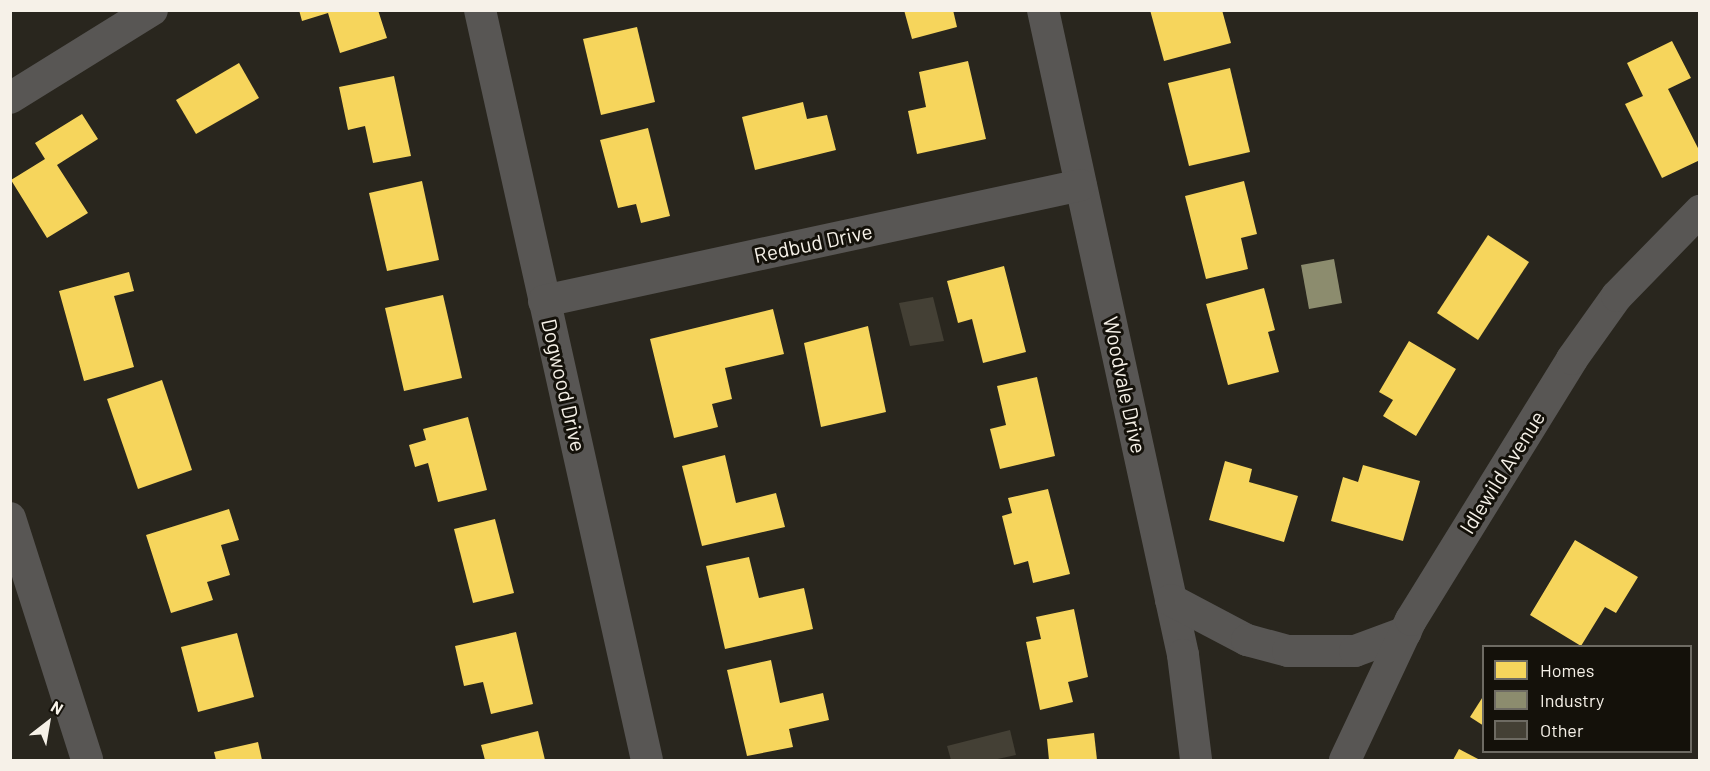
<!DOCTYPE html>
<html>
<head>
<meta charset="utf-8">
<style>
  body { margin:0 }
  #map { position:relative; width:1710px; height:771px; overflow:hidden; background:#29261e; font-family:Barlow,sans-serif }
  div>[style] { position:absolute }
  .homes>* { inset:0; background:#f6d55c }
  .industry>* { inset:0; background:#8c8c6e }
  .building>* { inset:0; background:#444035 }
  .minor>* { height:32px; margin:-16px; padding:0 16px; transform-origin:16px; border-radius:16px; background:#585654 }
  span { translate:-50% -50%; white-space:nowrap; text-align:center; line-height:1.15; -webkit-text-stroke:6px #14110a; paint-order:stroke }
  .street-label { font-size:21px; color:#f6f1e8 }
  .frame { position:absolute; inset:0; border:12px solid #f6f1e8; pointer-events:none }
  .legend { position:absolute; left:1482px; top:645px; width:210px; height:108px; box-sizing:border-box; background:#14110a; border:2px solid #6e6b63; margin:0; padding:8px 10px; list-style:none; font-size:18px; color:#f6f1e8 }
  .legend li { display:flex; align-items:center; gap:12px; height:30px }
  .legend b { width:30px; border:2px solid #6e6b63 }
  .north { position:absolute; left:18px; top:693px; width:60px; height:60px; -webkit-text-stroke:4px #14110a; paint-order:stroke; rotate:31deg; font-size:16px; font-weight:700; line-height:24px; text-align:center; color:#f6f1e8 }
  .north::after { content:''; display:block; margin:auto; width:21px; height:27px; background:#f6f1e8; clip-path:polygon(50% 0,100% 100%,50% 72%,0 100%) }
</style>
</head>
<body>
<div id="map">
  <div class="homes">
    <i style="clip-path:polygon(299px 10px,378px 10px,387px 38px,340px 53px,328px 13px,302px 21px)"></i>
    <i style="clip-path:polygon(904px 10px,953px 10px,957px 27px,912px 39px)"></i>
    <i style="clip-path:polygon(1150px 10px,1222px 10px,1231px 43px,1164px 61px)"></i>
    <i style="clip-path:polygon(637px 27px,655px 102px,601px 115px,583px 39px)"></i>
    <i style="clip-path:polygon(1672px 41px,1691px 78px,1668px 89px,1700px 152px,1700px 160px,1662px 178px,1625px 104px,1643px 96px,1627px 63px)"></i>
    <i style="clip-path:polygon(968px 61px,986px 139px,917px 154px,908px 111px,926px 107px,919px 72px)"></i>
    <i style="clip-path:polygon(239px 63px,259px 98px,196px 134px,176px 100px)"></i>
    <i style="clip-path:polygon(1230px 68px,1250px 152px,1189px 166px,1168px 83px)"></i>
    <i style="clip-path:polygon(394px 76px,411px 156px,373px 163px,365px 126px,348px 130px,339px 87px)"></i>
    <i style="clip-path:polygon(803px 102px,807px 119px,827px 115px,836px 150px,755px 170px,742px 117px)"></i>
    <i style="clip-path:polygon(82px 114px,98px 139px,57px 165px,88px 213px,47px 238px,11px 180px,45px 159px,35px 143px)"></i>
    <i style="clip-path:polygon(648px 128px,670px 216px,641px 223px,636px 204px,618px 208px,600px 140px)"></i>
    <i style="clip-path:polygon(422px 181px,439px 260px,387px 271px,369px 193px)"></i>
    <i style="clip-path:polygon(1244px 181px,1257px 234px,1241px 238px,1248px 269px,1206px 279px,1185px 196px)"></i>
    <i style="clip-path:polygon(1488px 235px,1529px 262px,1478px 340px,1437px 313px)"></i>
    <i style="clip-path:polygon(1004px 266px,1026px 352px,983px 363px,972px 319px,958px 323px,947px 281px)"></i>
    <i style="clip-path:polygon(129px 272px,134px 291px,114px 296px,134px 367px,84px 381px,59px 291px)"></i>
    <i style="clip-path:polygon(1264px 288px,1275px 330px,1268px 332px,1279px 372px,1228px 385px,1206px 304px)"></i>
    <i style="clip-path:polygon(443px 295px,462px 378px,404px 391px,385px 308px)"></i>
    <i style="clip-path:polygon(773px 309px,784px 354px,725px 368px,732px 399px,712px 404px,718px 427px,674px 438px,650px 339px)"></i>
    <i style="clip-path:polygon(868px 326px,886px 412px,821px 427px,804px 343px)"></i>
    <i style="clip-path:polygon(1409px 341px,1456px 369px,1416px 436px,1383px 416px,1393px 400px,1379px 392px)"></i>
    <i style="clip-path:polygon(1037px 377px,1055px 456px,1000px 469px,990px 429px,1006px 425px,997px 386px)"></i>
    <i style="clip-path:polygon(162px 380px,192px 470px,138px 489px,107px 399px)"></i>
    <i style="clip-path:polygon(468px 417px,487px 490px,438px 502px,428px 463px,415px 467px,409px 445px,426px 440px,423px 429px)"></i>
    <i style="clip-path:polygon(725px 455px,736px 503px,776px 493px,785px 527px,702px 546px,682px 466px)"></i>
    <i style="clip-path:polygon(1225px 461px,1252px 469px,1249px 482px,1298px 496px,1284px 542px,1209px 520px)"></i>
    <i style="clip-path:polygon(1363px 465px,1420px 481px,1403px 541px,1331px 521px,1343px 477px,1358px 482px)"></i>
    <i style="clip-path:polygon(1048px 489px,1070px 574px,1033px 583px,1028px 561px,1014px 565px,1002px 516px,1012px 513px,1008px 498px)"></i>
    <i style="clip-path:polygon(229px 509px,239px 540px,221px 545px,230px 575px,207px 582px,213px 600px,171px 613px,146px 535px)"></i>
    <i style="clip-path:polygon(495px 519px,514px 593px,473px 603px,454px 529px)"></i>
    <i style="clip-path:polygon(1575px 540px,1638px 577px,1616px 613px,1605px 607px,1581px 646px,1530px 615px)"></i>
    <i style="clip-path:polygon(749px 557px,759px 598px,804px 588px,813px 629px,725px 649px,706px 566px)"></i>
    <i style="clip-path:polygon(1074px 609px,1088px 677px,1068px 682px,1073px 702px,1040px 710px,1026px 642px,1041px 639px,1036px 617px)"></i>
    <i style="clip-path:polygon(516px 632px,533px 704px,491px 714px,483px 682px,464px 686px,455px 646px)"></i>
    <i style="clip-path:polygon(237px 633px,254px 697px,198px 712px,181px 647px)"></i>
    <i style="clip-path:polygon(771px 660px,780px 703px,823px 693px,829px 720px,789px 729px,793px 747px,747px 756px,727px 670px)"></i>
    <i style="clip-path:polygon(1484px 695px,1484px 726px,1470px 717px)"></i>
    <i style="clip-path:polygon(538px 731px,545px 760px,485px 760px,481px 745px)"></i>
    <i style="clip-path:polygon(1094px 733px,1097px 760px,1049px 760px,1047px 739px)"></i>
    <i style="clip-path:polygon(258px 742px,262px 760px,216px 760px,214px 752px)"></i>
    <i style="clip-path:polygon(1459px 749px,1480px 760px,1453px 760px)"></i>
  </div>
  <div class="industry">
    <i style="clip-path:polygon(1334px 259px,1342px 303px,1309px 309px,1301px 265px)"></i>
  </div>
  <div class="building">
    <i style="clip-path:polygon(933px 297px,944px 341px,910px 346px,899px 303px)"></i>
    <i style="clip-path:polygon(1010px 730px,1016px 755px,993px 760px,951px 760px,947px 746px)"></i>
  </div>
  <div class="minor">
    <i style="left:480px;top:10px;width:768px;rotate:77.45deg"></i>
    <i style="left:1043px;top:10px;width:660px;rotate:77.75deg"></i>
    <i style="left:1183px;top:655px;width:106px;rotate:82.9deg"></i>
    <i style="left:10px;top:98px;width:167px;rotate:-31.8deg"></i>
    <i style="left:544px;top:301px;width:549px;rotate:-12.19deg"></i>
    <i style="left:10px;top:518px;width:254px;rotate:72.3deg"></i>
    <i style="left:1171px;top:600px;width:86px;rotate:27.8deg"></i>
    <i style="left:1247px;top:640px;width:42px;rotate:15deg"></i>
    <i style="left:1288px;top:651px;width:67px"></i>
    <i style="left:1355px;top:651px;width:54px;rotate:-20.4deg"></i>
    <i style="left:1345px;top:760px;width:155px;rotate:-64.8deg"></i>
    <i style="left:1411px;top:620px;width:307px;rotate:-58.3deg"></i>
    <i style="left:1572px;top:359px;width:77px;rotate:-54.5deg"></i>
    <i style="left:1617px;top:296px;width:119px;rotate:-45.7deg"></i>
  </div>
  <div class="street-label">
    <span style="left:813px;top:243px;rotate:-12deg">Redbud Drive</span>
    <span style="left:564px;top:385px;rotate:77deg">Dogwood Drive</span>
    <span style="left:1125px;top:385px;rotate:78deg">Woodvale Drive</span>
    <span style="left:1502px;top:472px;rotate:-58deg">Idlewild Avenue</span>
  </div>
  <div class="frame"></div>
  <ul class="legend">
  <li><b style="height:16px;background:#f6d55c"></b>Homes</li>
  <li><b style="height:16px;background:#8c8c6e"></b>Industry</li>
  <li><b style="height:16px;background:#444035"></b>Other</li>
  </ul>
  <div class="north">N</div>
</div>
</body>
</html>
